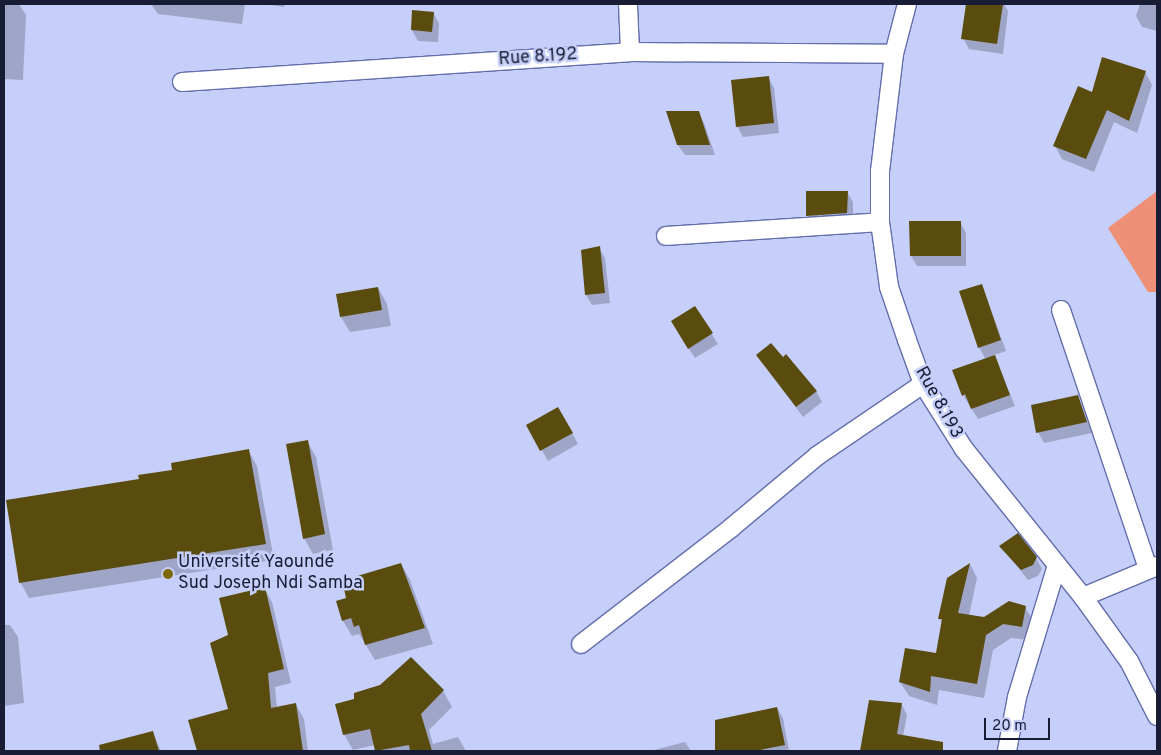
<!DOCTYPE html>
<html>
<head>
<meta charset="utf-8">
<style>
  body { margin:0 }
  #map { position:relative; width:1161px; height:755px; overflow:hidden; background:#c6cff9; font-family:Overpass,sans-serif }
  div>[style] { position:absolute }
  .green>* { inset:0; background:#ed9077 }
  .shadow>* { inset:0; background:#0003 }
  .building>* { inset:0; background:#5a4c0e }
  .roads { filter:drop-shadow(1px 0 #636dac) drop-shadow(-1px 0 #636dac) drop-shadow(0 1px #636dac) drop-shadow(0 -1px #636dac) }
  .street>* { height:18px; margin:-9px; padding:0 9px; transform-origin:9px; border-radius:9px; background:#fff }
  .dots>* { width:14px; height:14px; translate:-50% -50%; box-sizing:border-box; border:2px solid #c6cff9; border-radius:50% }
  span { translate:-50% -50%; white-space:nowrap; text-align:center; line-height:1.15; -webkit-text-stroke:5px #c6cff9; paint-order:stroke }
  .street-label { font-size:18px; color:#181c35 }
  .poi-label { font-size:18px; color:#181c35 }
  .left { translate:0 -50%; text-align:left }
  .frame { position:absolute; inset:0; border:5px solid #181c35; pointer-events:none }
  .scale { position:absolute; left:984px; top:718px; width:66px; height:22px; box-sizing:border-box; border:2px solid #181c35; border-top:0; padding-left:6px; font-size:15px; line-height:18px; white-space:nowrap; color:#181c35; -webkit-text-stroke:4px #c6cff9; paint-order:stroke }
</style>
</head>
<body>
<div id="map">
  <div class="green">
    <i style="clip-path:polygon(1157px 191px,1157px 292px,1148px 292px,1108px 228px)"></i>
  </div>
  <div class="shadow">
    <i style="clip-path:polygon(4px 4px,19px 4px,26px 15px,23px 80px,4px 79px)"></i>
    <i style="clip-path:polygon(151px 4px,245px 4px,242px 24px,158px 14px)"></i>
    <i style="clip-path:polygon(264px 4px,285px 4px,284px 7px)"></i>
    <i style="clip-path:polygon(967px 4px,1004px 4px,1008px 11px,1003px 54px,969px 49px,963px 38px)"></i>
    <i style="clip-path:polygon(1140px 4px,1157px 4px,1157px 31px,1142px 27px,1136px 16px)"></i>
    <i style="clip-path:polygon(433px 13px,439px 23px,438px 42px,418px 41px,412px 30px)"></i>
    <i style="clip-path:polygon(1145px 72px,1152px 85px,1137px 133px,1114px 122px,1094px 172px,1062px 159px,1055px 146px,1092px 93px)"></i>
    <i style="clip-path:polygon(768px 77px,774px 88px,779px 133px,743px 137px,737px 126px)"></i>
    <i style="clip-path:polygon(698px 112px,704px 123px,715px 155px,685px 155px,678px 145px)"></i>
    <i style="clip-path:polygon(847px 192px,853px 202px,853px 224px,814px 226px,808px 216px)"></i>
    <i style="clip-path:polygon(960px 222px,966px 233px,966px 266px,917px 266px,911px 256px)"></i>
    <i style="clip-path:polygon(599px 248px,605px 258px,610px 303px,592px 305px,586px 295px)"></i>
    <i style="clip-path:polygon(982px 285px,1006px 351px,994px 355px,1015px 406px,978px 419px,963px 395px,986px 360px,979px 347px)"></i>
    <i style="clip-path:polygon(378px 288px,387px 304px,391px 326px,350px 332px,341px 317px)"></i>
    <i style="clip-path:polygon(695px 308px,718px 344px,695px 358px,678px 332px)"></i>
    <i style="clip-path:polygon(758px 356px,816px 391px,822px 402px,803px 417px)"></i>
    <i style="clip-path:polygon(1078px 397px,1092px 433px,1044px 443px,1038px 432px)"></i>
    <i style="clip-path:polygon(558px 408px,578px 444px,548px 461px,528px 426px)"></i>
    <i style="clip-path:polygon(307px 441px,316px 457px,333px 550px,313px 554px,304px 538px)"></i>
    <i style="clip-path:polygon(248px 450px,257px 466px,274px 560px,29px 598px,20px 582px,140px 480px)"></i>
    <i style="clip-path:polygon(1001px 546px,1036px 558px,1042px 569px,1038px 576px,1028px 580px)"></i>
    <i style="clip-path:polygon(401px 564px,410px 580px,433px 644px,375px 660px,359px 634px,352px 636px,343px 621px,348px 598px,351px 588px)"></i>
    <i style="clip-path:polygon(970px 564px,977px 578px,969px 616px,984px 618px,1025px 607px,1033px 621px,1029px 640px,1011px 638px,993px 650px,984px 698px,939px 690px,937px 705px,909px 696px,900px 682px,937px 654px,943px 624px,939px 618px)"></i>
    <i style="clip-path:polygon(264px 588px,272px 602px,291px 683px,275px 687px,277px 708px,296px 705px,304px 719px,308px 751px,199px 751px,190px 721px,230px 710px,230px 636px)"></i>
    <i style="clip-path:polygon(4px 625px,10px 625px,18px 637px,24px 703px,4px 706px)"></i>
    <i style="clip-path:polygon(443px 691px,452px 707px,429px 730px,433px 744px,458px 737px,466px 751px,377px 751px,375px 745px,353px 750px,344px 734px)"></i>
    <i style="clip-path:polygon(870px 702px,902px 705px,907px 715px,903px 736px,923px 749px,922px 751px,861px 751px)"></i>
    <i style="clip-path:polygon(777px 708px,783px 718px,789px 751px,716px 751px,717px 721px)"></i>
    <i style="clip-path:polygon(153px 733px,161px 751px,128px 751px,125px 740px)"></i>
    <i style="clip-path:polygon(685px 742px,691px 751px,650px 751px)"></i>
  </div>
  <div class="building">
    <i style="clip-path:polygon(966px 4px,1003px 4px,997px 44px,961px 39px)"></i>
    <i style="clip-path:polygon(412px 10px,434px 12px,432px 32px,411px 30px)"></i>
    <i style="clip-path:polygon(1102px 57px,1146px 71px,1129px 121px,1107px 110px,1086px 159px,1053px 146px,1078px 86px,1092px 92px)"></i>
    <i style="clip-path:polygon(769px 76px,774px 123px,736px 127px,731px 80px)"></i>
    <i style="clip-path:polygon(666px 111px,699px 111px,710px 145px,677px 145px)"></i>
    <i style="clip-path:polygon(806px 191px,848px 191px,847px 213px,806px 216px)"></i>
    <i style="clip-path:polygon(909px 221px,961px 221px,961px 256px,910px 256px)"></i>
    <i style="clip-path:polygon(600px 246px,605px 293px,585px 295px,581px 250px)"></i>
    <i style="clip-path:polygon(982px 284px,1001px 340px,978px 348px,959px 291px)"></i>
    <i style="clip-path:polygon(378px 287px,382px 310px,340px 317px,336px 294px)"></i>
    <i style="clip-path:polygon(695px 306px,713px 333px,688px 349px,671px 321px)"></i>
    <i style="clip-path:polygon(771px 343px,783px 357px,786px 354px,817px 391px,796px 407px,756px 355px)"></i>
    <i style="clip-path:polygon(995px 355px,1010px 395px,971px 409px,965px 394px,962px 396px,952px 370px)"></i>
    <i style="clip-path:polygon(1078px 395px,1087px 422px,1036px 433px,1031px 405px)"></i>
    <i style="clip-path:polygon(558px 407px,573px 433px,540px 451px,526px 425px)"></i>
    <i style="clip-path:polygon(308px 440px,325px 534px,303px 539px,286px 444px)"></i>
    <i style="clip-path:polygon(249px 449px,266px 544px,19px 583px,6px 500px,139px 479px,138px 475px,172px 470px,171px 463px)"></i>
    <i style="clip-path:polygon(1018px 533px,1037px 557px,1033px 565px,1021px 570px,999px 546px)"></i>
    <i style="clip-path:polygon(401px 563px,425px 628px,365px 645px,359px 625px,354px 627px,351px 618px,342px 621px,336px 601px,346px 598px,344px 589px,349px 587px,347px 579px)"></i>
    <i style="clip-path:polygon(970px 563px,958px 613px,984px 617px,1009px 601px,1026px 606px,1022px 627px,1003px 624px,986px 635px,977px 684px,931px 676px,930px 692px,899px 682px,905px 648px,936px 653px,942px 619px,938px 619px,947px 578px)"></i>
    <i style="clip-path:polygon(265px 587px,284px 669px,268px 673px,271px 708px,296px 703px,303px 751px,197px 751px,188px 720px,228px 709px,210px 643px,228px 635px,219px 598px)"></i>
    <i style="clip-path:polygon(411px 657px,444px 690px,421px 714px,432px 751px,410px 751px,409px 745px,375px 751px,370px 729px,343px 735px,335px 704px,354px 699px,354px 693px,380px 685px)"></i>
    <i style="clip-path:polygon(869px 700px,902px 703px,897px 734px,943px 742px,943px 751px,860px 751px)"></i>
    <i style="clip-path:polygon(777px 707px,785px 745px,755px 751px,715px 751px,715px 720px)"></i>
    <i style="clip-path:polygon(153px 731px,159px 751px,100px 751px,99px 745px)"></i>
  </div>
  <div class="roads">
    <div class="street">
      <i style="left:628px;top:4px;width:48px;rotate:87.6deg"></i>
      <i style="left:907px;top:4px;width:52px;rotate:104.6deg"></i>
      <i style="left:894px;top:54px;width:118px;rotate:96.8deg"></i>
      <i style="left:880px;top:171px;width:51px;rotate:90deg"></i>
      <i style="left:880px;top:222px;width:66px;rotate:82.1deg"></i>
      <i style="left:889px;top:287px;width:56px;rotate:71.2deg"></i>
      <i style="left:907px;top:340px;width:47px;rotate:70deg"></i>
      <i style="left:923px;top:384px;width:77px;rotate:57.8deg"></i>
      <i style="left:964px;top:449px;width:190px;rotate:51.2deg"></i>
      <i style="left:1083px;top:597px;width:79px;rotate:54.3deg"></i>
      <i style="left:1129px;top:661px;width:62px;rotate:63deg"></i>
      <i style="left:182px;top:82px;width:449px;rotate:-3.8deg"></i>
      <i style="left:630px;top:52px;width:264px;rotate:0.4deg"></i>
      <i style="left:666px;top:236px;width:214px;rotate:-3.7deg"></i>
      <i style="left:1061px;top:310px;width:273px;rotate:71.4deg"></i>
      <i style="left:1083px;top:597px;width:80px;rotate:-22.7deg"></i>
      <i style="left:581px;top:644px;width:190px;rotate:-37.7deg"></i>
      <i style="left:731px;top:528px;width:112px;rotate:-39.9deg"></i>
      <i style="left:817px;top:456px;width:128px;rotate:-34.2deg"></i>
      <i style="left:1007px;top:751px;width:55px;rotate:-79.5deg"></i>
      <i style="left:1017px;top:697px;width:138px;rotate:-73.1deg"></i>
    </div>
  </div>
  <div class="dots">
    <i style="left:168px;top:574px;background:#7d6900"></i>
  </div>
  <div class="street-label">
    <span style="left:538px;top:58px;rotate:-4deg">Rue 8.192</span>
    <span style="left:938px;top:403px;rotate:61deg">Rue 8.193</span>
  </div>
  <div class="poi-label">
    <span class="left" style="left:178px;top:574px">Université Yaoundé<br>Sud Joseph Ndi Samba</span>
  </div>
  <div class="frame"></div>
  <div class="scale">20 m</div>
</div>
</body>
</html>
